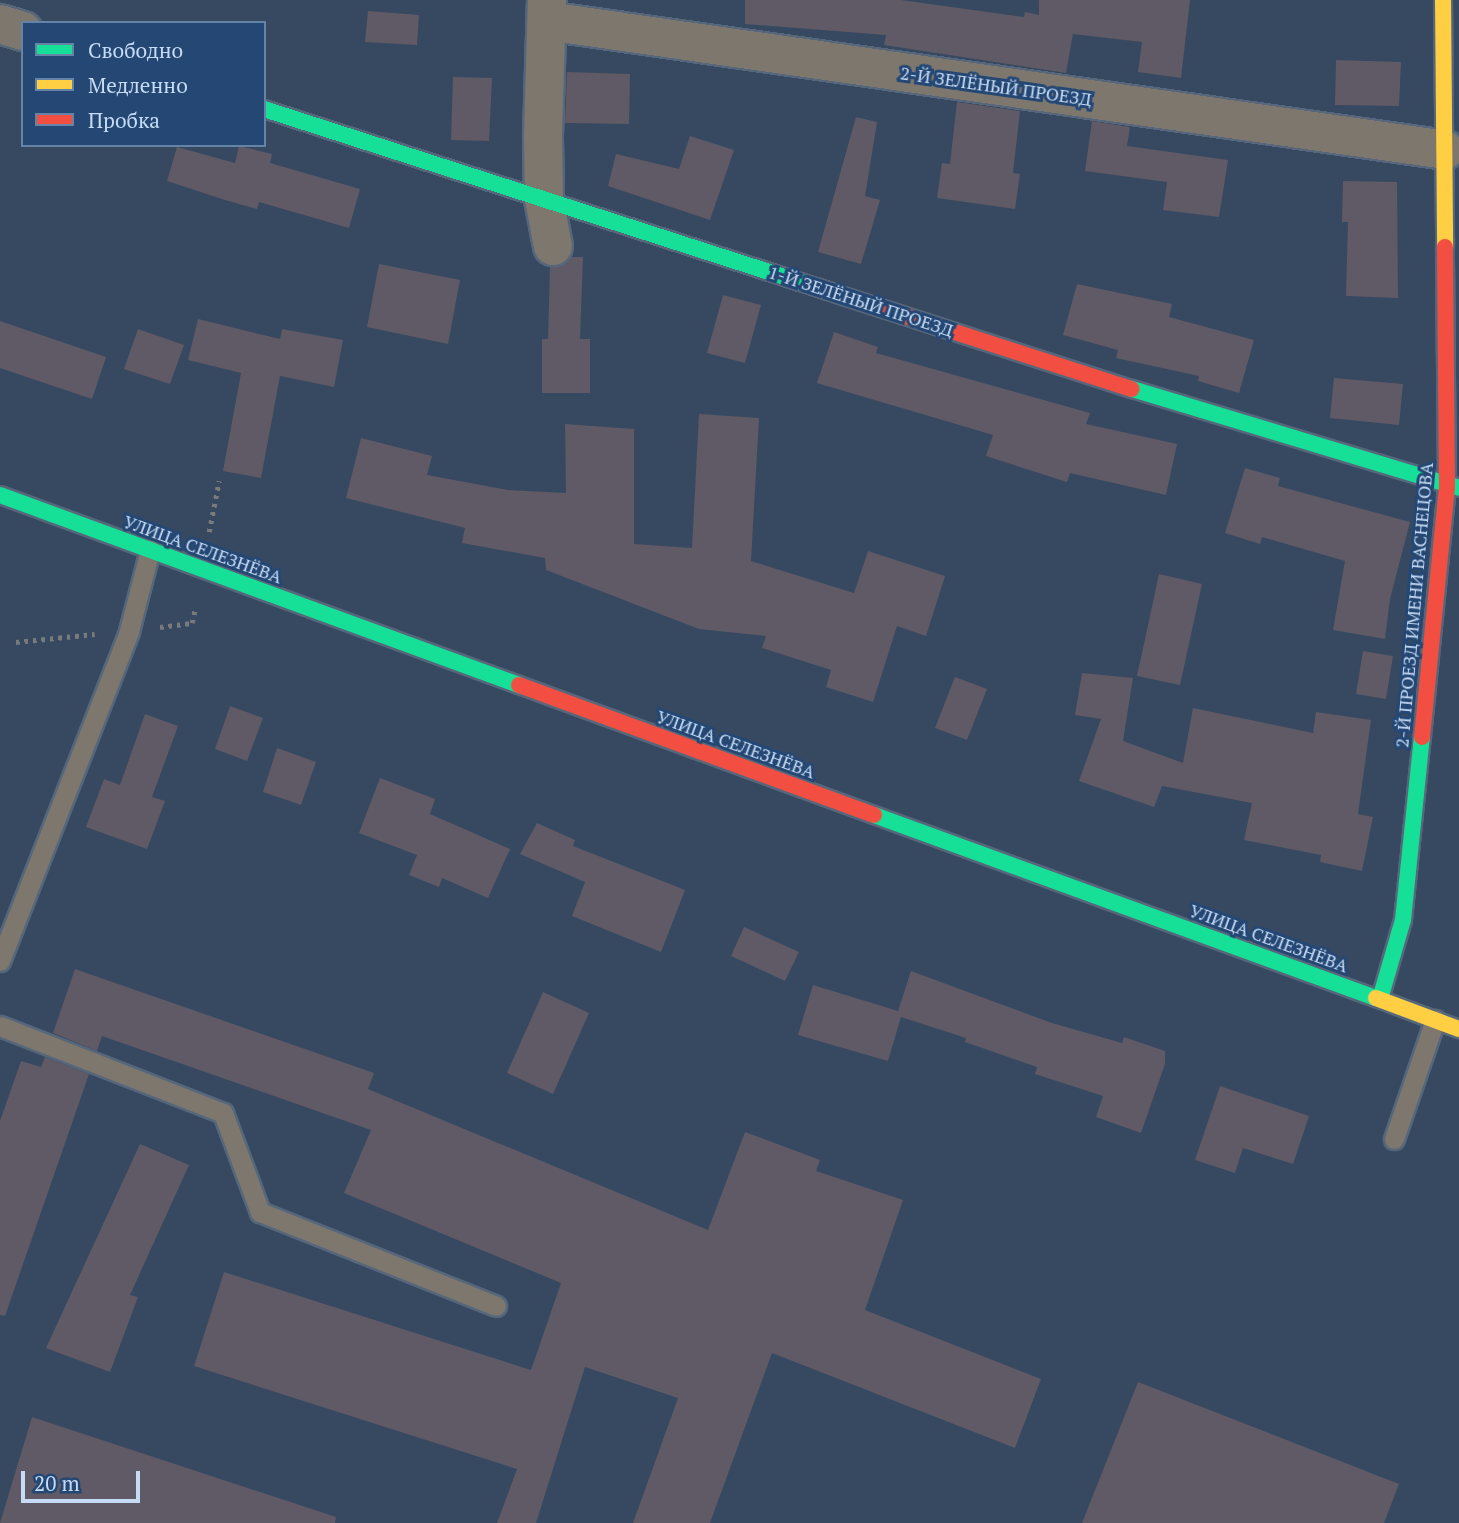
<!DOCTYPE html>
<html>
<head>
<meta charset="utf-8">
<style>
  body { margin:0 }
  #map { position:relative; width:1459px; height:1523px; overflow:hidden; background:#364961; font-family:"PT Serif",serif }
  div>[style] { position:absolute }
  .building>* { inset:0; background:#5f5a66 }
  .path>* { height:4.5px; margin-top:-2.25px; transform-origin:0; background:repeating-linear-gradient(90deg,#787a7b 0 3.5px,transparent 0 8.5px) }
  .roads { filter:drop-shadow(2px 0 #56677b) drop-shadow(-2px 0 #56677b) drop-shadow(0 2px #56677b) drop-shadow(0 -2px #56677b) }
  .lane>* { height:19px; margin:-9.5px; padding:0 9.5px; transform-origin:9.5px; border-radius:9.5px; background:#7d776e }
  .street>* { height:38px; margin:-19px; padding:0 19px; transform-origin:19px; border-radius:19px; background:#7d776e }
  .fast>* { height:16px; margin:-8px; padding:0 8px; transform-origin:8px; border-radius:8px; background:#16e098 }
  .slow>* { height:16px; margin:-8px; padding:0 8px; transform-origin:8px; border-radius:8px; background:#ffcf43 }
  .jam>* { height:16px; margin:-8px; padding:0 8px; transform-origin:8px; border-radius:8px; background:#f24e42 }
  span { translate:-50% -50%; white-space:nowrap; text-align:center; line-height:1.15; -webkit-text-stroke:6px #244773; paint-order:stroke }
  .street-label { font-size:18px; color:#c6dbf5 }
  .legend { position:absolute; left:21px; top:21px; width:245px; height:126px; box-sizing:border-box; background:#244773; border:2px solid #6582a7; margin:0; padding:9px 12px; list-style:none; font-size:21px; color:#c6dbf5 }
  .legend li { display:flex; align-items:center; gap:14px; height:35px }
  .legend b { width:35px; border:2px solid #6582a7 }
  .scale { position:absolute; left:21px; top:1471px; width:119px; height:32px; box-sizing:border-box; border:4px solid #c6dbf5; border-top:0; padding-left:9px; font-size:21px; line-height:24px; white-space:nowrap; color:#c6dbf5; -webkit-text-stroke:5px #244773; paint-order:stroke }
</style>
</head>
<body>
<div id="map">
  <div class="building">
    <i style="clip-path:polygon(745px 0,901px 0,1024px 17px,1025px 12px,1039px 15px,1039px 0,1190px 0,1181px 78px,1138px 72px,1142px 42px,1073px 34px,1066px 73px,884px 45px,886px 35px,745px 24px)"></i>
    <i style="clip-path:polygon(368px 11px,419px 15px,417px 45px,365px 42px)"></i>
    <i style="clip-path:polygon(1336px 60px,1401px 62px,1399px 106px,1335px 105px)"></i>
    <i style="clip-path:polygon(567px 72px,630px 74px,629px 124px,565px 123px)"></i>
    <i style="clip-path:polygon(453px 77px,492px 78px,489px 141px,451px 140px)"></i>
    <i style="clip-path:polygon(957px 102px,1020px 111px,1013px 173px,1020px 174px,1015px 209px,937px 198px,942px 163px,950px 164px)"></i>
    <i style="clip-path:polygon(856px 117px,877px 122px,865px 196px,880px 200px,861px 264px,818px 252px)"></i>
    <i style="clip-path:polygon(1092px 121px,1130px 127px,1127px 146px,1228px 160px,1219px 217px,1163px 210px,1167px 182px,1085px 171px)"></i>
    <i style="clip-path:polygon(690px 136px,734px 150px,710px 220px,608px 186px,616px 154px,679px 169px)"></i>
    <i style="clip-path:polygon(239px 146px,272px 154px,270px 163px,360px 189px,349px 228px,259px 202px,257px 209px,225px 200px,167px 181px,177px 147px,235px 163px)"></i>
    <i style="clip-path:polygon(1343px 181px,1397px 182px,1398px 298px,1346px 296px,1348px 222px,1342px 222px)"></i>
    <i style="clip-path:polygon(571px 257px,583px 257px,580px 339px,590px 339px,590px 393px,542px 393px,542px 339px,548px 339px,550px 267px,567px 263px)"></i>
    <i style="clip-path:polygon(379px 264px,460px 280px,448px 344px,367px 327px)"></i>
    <i style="clip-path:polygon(1077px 284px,1172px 304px,1169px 317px,1254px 340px,1239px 393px,1198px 381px,1199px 376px,1116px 358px,1118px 350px,1063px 335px)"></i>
    <i style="clip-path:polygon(723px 295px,761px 305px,745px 363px,707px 353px)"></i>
    <i style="clip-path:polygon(198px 319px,280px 339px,282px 329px,343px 340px,334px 387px,280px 376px,261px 478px,223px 471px,241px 373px,188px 360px)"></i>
    <i style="clip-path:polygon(0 321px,106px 357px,92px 399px,0 368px)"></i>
    <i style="clip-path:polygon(138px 329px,184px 345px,170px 384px,124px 369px)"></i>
    <i style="clip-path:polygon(834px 332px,878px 347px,876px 353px,1090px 413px,1086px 424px,1177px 444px,1166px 495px,1070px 473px,1067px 482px,986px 456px,993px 435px,817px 383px)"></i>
    <i style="clip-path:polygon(1334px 378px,1403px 384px,1399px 425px,1330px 418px)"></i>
    <i style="clip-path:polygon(699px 414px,759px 418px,751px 561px,854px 593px,868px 551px,945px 576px,926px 636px,897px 626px,873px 702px,826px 687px,831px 670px,762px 648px,766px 636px,699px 629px,546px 570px,545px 558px,462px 543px,465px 528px,346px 498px,361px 438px,432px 456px,427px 475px,508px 490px,566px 493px,565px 424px,634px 429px,634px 544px,692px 548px)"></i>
    <i style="clip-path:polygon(1245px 468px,1280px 478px,1278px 486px,1410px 522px,1390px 599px,1385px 639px,1333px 630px,1345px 561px,1262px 537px,1260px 544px,1225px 533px)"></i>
    <i style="clip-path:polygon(1159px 574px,1202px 584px,1180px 685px,1137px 676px)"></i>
    <i style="clip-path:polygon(1363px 651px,1393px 656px,1386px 699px,1356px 694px)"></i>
    <i style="clip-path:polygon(1082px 673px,1133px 678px,1123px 741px,1183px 763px,1193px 708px,1313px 733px,1316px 712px,1371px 720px,1358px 814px,1373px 817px,1362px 871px,1320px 862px,1321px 855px,1244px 840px,1252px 803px,1162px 786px,1154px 807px,1079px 781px,1101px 719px,1075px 715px)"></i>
    <i style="clip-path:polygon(955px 677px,987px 689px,967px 740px,935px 728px)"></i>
    <i style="clip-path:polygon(230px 706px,263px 718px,247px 761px,215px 749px)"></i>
    <i style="clip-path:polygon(145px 714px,178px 726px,152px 797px,165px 801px,147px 849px,86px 827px,104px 779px,120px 785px)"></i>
    <i style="clip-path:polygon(277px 748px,316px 762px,301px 805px,263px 792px)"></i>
    <i style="clip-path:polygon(380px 778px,435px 799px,430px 814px,510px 849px,488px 898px,442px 878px,439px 887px,409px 875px,417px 855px,359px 833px)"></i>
    <i style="clip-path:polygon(537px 823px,575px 840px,573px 846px,685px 890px,661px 952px,572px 916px,585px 882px,520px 854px)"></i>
    <i style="clip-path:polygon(744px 927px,799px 952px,785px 981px,731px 956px)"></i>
    <i style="clip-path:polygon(75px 969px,374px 1073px,368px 1089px,708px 1230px,745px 1132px,820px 1160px,816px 1171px,903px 1200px,865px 1310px,1041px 1379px,1015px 1448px,772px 1353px,710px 1523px,633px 1523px,678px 1398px,585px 1367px,536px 1523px,497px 1523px,517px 1469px,194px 1366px,224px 1272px,531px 1370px,561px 1283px,344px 1193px,371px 1130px,102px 1036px,97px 1051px,53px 1033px)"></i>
    <i style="clip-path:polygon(911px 971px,1052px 1023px,1122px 1043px,1124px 1037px,1165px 1051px,1165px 1064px,1141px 1133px,1096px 1117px,1103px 1096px,1035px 1074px,1037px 1067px,965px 1042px,966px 1038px,901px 1017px,888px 1061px,798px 1035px,813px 985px,898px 1011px)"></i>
    <i style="clip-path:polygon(543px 992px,589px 1013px,553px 1094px,507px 1073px)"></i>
    <i style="clip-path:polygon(45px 1057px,89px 1074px,5px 1316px,0 1315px,0 1121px,21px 1061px,41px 1067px)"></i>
    <i style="clip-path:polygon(1220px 1086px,1309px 1116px,1293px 1164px,1243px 1148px,1235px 1173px,1195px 1160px)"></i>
    <i style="clip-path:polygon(140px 1144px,189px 1165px,130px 1295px,138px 1297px,110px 1372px,46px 1348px)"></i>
    <i style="clip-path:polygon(1138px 1382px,1399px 1484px,1384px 1523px,1082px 1523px)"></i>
    <i style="clip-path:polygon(32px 1417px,336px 1517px,335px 1523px,0 1523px)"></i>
  </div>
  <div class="path">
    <i style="left:209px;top:532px;width:52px;rotate:-78.9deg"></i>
    <i style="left:160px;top:627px;width:32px;rotate:-7deg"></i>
    <i style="left:192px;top:623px;width:14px;rotate:-78deg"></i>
    <i style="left:16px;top:642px;width:79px;rotate:-5.8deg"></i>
  </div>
  <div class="roads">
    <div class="lane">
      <i style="left:0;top:961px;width:354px;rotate:-68.6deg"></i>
      <i style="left:129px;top:631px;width:84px;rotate:-75.5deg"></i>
      <i style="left:0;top:1026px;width:239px;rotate:21.3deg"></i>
      <i style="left:223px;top:1113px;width:106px;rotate:69.5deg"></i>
      <i style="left:260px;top:1212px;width:254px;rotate:21.7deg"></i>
      <i style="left:1394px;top:1139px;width:126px;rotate:-71deg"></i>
    </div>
    <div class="street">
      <i style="left:547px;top:0;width:138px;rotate:91.7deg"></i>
      <i style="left:543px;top:138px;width:61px;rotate:89.1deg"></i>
      <i style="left:544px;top:199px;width:48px;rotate:79.2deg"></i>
      <i style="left:547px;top:21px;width:907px;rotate:8.17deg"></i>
      <i style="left:0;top:24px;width:24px;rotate:17deg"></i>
    </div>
    <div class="fast">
      <i style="left:264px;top:109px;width:593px;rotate:17.88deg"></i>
      <i style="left:1132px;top:389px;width:342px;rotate:16.8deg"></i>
      <i style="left:0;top:495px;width:553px;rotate:20.11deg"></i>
      <i style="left:874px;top:815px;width:534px;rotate:20.03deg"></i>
      <i style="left:1380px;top:999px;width:82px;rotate:-73.8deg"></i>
      <i style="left:1403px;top:920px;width:184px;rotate:-84.1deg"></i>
    </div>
    <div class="slow">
      <i style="left:1443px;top:0;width:247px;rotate:89.5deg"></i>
      <i style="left:1376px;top:998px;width:89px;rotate:20.5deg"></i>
    </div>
    <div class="jam">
      <i style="left:828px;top:291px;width:319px;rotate:17.9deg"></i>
      <i style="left:519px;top:685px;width:378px;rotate:20.1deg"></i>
      <i style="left:1422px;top:737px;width:251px;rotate:-84.3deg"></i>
      <i style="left:1447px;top:487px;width:240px;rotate:-90.5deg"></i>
    </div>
  </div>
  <div class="street-label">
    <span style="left:996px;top:86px;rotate:8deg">2-Й ЗЕЛЁНЫЙ ПРОЕЗД</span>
    <span style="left:861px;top:301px;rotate:18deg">1-Й ЗЕЛЁНЫЙ ПРОЕЗД</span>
    <span style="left:203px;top:549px;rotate:20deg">УЛИЦА СЕЛЕЗНЁВА</span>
    <span style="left:1414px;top:605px;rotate:-85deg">2-Й ПРОЕЗД ИМЕНИ ВАСНЕЦОВА</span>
    <span style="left:736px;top:744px;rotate:20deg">УЛИЦА СЕЛЕЗНЁВА</span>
    <span style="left:1269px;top:938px;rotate:20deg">УЛИЦА СЕЛЕЗНЁВА</span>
  </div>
  <ul class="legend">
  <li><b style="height:9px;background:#16e098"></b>Свободно</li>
  <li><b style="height:9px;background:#ffcf43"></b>Медленно</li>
  <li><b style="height:9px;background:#f24e42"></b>Пробка</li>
  </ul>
  <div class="scale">20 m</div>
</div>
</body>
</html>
